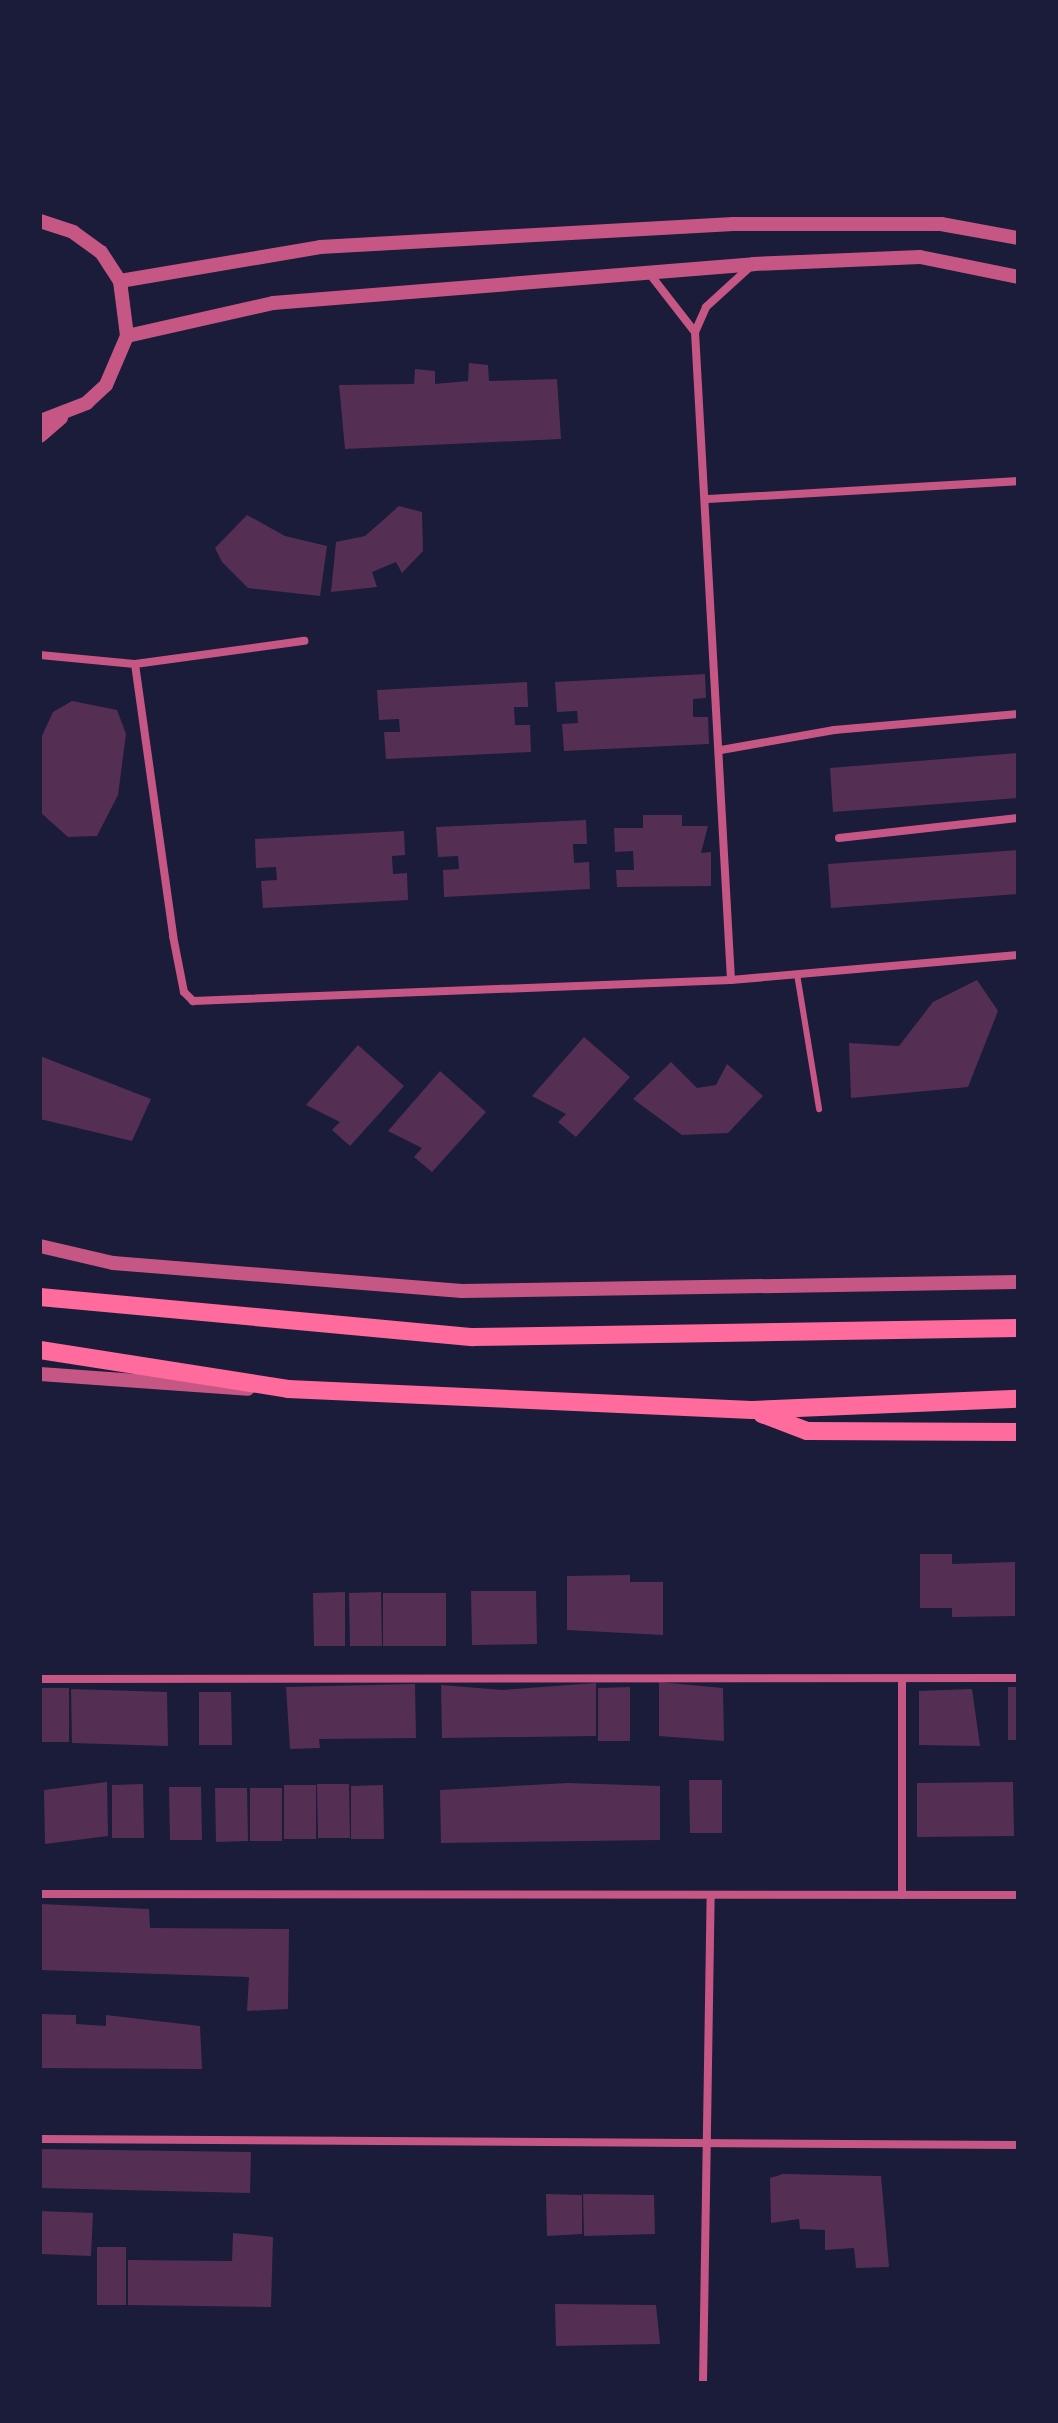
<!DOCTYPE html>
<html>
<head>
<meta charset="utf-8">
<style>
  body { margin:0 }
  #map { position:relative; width:1058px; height:2423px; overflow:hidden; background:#1b1b3a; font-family:Inter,sans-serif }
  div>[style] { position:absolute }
  .building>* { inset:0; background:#542f53 }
  .service>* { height:6px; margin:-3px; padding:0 3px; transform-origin:3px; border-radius:3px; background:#c65784 }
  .minor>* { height:8px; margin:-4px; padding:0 4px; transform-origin:4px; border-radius:4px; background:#c65784 }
  .tertiary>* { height:14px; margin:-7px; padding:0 7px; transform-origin:7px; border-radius:7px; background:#c65784 }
  .trunk>* { height:18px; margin:-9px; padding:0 9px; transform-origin:9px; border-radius:9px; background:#ff6b9d }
  span { translate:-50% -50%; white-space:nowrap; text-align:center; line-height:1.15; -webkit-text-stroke:7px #1b1b3a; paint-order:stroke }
  .frame { position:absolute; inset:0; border:42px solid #1b1b3a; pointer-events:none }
</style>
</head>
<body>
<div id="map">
  <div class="building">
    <i style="clip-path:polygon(469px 363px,488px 365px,489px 381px,557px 379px,561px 439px,345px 449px,339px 385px,414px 384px,415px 369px,435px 371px,435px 384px,468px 381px)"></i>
    <i style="clip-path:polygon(399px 506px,422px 512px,423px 551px,402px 573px,396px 562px,372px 572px,377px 587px,331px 592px,336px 542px,365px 536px)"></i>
    <i style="clip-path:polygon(247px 515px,285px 536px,327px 546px,320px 596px,248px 588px,222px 562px,215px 548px)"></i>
    <i style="clip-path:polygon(705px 674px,706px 698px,693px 699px,693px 717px,708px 717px,709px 744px,564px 751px,562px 724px,578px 723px,577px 711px,557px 712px,555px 682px)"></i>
    <i style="clip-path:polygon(527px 682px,528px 707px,514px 707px,515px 725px,530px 725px,531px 752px,386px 759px,384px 732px,400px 732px,399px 719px,379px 720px,377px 690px)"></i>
    <i style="clip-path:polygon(72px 701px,117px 710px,126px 734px,118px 795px,97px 836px,68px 837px,40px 812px,41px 738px,53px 712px)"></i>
    <i style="clip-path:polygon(1018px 753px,1018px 798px,833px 812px,830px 768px)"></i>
    <i style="clip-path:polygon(643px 815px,682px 815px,682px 826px,708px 826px,701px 853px,711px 852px,711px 886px,617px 887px,616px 870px,634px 870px,633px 851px,615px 852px,614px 828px,643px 828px)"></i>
    <i style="clip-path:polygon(586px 820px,587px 844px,573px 844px,574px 863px,589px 862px,590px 889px,444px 897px,443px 870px,459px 869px,458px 856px,438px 857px,436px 827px)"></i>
    <i style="clip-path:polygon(404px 831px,405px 855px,392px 856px,393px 874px,407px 873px,408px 900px,263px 908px,261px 881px,277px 880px,276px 867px,256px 868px,255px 839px)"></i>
    <i style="clip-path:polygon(1018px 850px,1018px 894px,831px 908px,828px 864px)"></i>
    <i style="clip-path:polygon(977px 980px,998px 1011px,968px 1087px,851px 1098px,849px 1043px,899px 1046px,933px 1002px)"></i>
    <i style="clip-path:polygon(584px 1037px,630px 1077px,576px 1137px,558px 1122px,566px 1114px,532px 1096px)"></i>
    <i style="clip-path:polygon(358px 1045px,404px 1086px,350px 1146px,332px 1130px,340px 1122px,306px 1105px)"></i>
    <i style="clip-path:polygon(40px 1056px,151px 1099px,132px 1141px,40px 1119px)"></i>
    <i style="clip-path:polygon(671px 1062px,697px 1088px,716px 1085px,727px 1064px,763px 1096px,728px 1133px,682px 1135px,633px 1099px)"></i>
    <i style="clip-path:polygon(440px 1071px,486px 1112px,432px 1172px,414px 1157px,422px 1148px,388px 1131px)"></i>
    <i style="clip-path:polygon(920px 1554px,952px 1554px,952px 1564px,1015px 1562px,1015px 1616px,952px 1617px,952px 1608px,920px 1608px)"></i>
    <i style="clip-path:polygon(630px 1575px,630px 1582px,663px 1582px,663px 1635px,567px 1630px,567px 1576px)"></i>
    <i style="clip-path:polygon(471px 1591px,536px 1591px,537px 1644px,472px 1645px)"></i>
    <i style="clip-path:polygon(345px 1592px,345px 1646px,314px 1646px,313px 1593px)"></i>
    <i style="clip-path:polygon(381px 1592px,382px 1646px,350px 1646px,349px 1593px)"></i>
    <i style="clip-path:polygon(383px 1593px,446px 1593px,446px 1646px,383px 1646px)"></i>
    <i style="clip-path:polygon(659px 1682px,723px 1688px,724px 1741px,659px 1736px)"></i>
    <i style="clip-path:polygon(596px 1683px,596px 1736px,442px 1738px,441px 1685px,502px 1690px)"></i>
    <i style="clip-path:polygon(415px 1684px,416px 1738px,319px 1739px,320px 1748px,290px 1749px,286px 1687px)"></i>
    <i style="clip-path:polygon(630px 1687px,630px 1741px,598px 1741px,598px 1688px)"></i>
    <i style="clip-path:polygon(1008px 1687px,1018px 1687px,1018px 1740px,1008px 1740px)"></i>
    <i style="clip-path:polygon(40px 1688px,69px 1688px,69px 1742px,40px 1742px)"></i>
    <i style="clip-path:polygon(71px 1689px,167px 1692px,168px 1746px,72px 1743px)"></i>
    <i style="clip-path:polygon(972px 1689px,980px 1746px,919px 1745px,919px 1691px)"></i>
    <i style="clip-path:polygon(199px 1692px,231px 1692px,232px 1745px,199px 1745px)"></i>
    <i style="clip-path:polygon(689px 1780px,722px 1780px,722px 1833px,690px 1833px)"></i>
    <i style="clip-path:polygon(107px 1782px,108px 1836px,45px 1844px,44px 1790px)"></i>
    <i style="clip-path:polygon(1013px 1782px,1014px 1836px,917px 1837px,917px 1783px)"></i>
    <i style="clip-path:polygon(568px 1783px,660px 1786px,660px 1840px,441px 1843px,440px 1790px)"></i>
    <i style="clip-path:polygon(143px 1784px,144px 1838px,112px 1838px,112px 1785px)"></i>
    <i style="clip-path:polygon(317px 1784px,349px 1784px,350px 1838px,318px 1838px)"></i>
    <i style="clip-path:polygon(284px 1785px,316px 1785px,316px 1839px,284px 1839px)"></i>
    <i style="clip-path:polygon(383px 1785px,384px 1839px,351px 1839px,351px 1786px)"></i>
    <i style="clip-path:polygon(169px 1787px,201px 1787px,202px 1840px,170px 1840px)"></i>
    <i style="clip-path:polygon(215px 1788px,247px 1788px,248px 1841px,216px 1842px)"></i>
    <i style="clip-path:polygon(250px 1788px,282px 1788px,282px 1841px,250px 1841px)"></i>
    <i style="clip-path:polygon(41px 1904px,149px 1909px,150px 1928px,289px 1929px,288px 2009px,247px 2011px,249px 1977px,40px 1970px)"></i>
    <i style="clip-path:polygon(40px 2014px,76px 2015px,76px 2024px,106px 2026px,106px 2015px,200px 2026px,202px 2069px,40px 2068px)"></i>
    <i style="clip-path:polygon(40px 2149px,251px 2152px,250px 2193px,40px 2188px)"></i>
    <i style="clip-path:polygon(783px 2174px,881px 2176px,889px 2267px,856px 2268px,854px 2248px,825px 2250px,825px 2230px,800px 2229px,799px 2219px,771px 2223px,770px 2178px)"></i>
    <i style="clip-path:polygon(546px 2194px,582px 2195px,582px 2234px,547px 2236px)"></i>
    <i style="clip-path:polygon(583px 2194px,654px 2195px,655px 2234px,584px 2236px)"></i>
    <i style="clip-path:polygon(40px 2211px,93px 2213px,91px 2256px,40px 2254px)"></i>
    <i style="clip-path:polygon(233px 2233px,273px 2237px,271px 2307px,128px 2305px,128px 2260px,232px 2261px)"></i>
    <i style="clip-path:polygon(97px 2247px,126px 2247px,126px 2305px,97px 2305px)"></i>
    <i style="clip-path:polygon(555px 2304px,656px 2305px,660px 2344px,556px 2346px)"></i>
  </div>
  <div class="service">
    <i style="left:797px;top:974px;width:137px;rotate:80.7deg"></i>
  </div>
  <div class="minor">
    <i style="left:649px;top:273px;width:75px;rotate:52.1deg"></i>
    <i style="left:708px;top:499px;width:311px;rotate:-3.3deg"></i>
    <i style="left:40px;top:655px;width:95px;rotate:5.4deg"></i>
    <i style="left:135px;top:664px;width:171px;rotate:-7.8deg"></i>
    <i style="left:135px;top:664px;width:275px;rotate:82deg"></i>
    <i style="left:173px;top:936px;width:57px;rotate:78.9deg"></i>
    <i style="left:184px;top:992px;width:13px;rotate:45deg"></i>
    <i style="left:193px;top:1001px;width:538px;rotate:-2.24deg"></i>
    <i style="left:731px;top:980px;width:288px;rotate:-5deg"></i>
    <i style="left:721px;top:750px;width:115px;rotate:-10deg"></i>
    <i style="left:834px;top:730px;width:185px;rotate:-5deg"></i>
    <i style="left:839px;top:838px;width:180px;rotate:-6.4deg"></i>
    <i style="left:731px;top:980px;width:649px;rotate:-93.18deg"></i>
    <i style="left:695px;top:332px;width:27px;rotate:-66deg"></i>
    <i style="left:706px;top:307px;width:59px;rotate:-42.3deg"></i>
    <i style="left:40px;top:1679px;width:978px;rotate:-0.06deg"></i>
    <i style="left:40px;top:1894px;width:978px;rotate:0.06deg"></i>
    <i style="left:902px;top:1895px;width:216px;rotate:-90deg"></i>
    <i style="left:40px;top:2139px;width:978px;rotate:0.35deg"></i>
    <i style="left:703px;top:2383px;width:485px;rotate:-89.1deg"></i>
  </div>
  <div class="tertiary">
    <i style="left:40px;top:221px;width:35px;rotate:18deg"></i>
    <i style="left:73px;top:232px;width:34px;rotate:36deg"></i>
    <i style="left:101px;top:252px;width:35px;rotate:57deg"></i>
    <i style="left:120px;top:281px;width:55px;rotate:82.7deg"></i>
    <i style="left:127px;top:336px;width:53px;rotate:113.2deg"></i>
    <i style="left:106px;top:385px;width:26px;rotate:137deg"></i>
    <i style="left:87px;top:403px;width:50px;rotate:159deg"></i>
    <i style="left:120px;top:281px;width:203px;rotate:-9.6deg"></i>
    <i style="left:320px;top:247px;width:414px;rotate:-3.2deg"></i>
    <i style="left:733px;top:224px;width:208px"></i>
    <i style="left:941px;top:224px;width:78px;rotate:10.3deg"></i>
    <i style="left:127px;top:336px;width:150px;rotate:-12.7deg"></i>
    <i style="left:273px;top:303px;width:482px;rotate:-4.6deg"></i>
    <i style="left:753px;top:264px;width:167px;rotate:-2.4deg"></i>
    <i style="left:920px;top:257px;width:100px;rotate:11.5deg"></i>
    <i style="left:40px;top:436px;width:28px;rotate:-41deg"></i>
    <i style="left:40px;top:1246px;width:75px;rotate:13.1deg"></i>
    <i style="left:113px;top:1263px;width:350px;rotate:4.6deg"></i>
    <i style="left:462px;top:1291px;width:556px;rotate:-0.93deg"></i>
    <i style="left:40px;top:1374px;width:208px;rotate:4.1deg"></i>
  </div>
  <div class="trunk">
    <i style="left:40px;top:1297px;width:435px;rotate:5.3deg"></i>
    <i style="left:473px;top:1337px;width:545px;rotate:-0.95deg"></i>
    <i style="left:40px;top:1350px;width:251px;rotate:8.9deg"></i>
    <i style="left:288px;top:1389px;width:464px;rotate:2.6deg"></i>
    <i style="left:752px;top:1410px;width:266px;rotate:-2.4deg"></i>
    <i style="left:762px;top:1414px;width:48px;rotate:20.7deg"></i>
    <i style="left:807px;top:1431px;width:211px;rotate:0.3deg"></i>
  </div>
  <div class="frame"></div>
</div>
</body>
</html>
